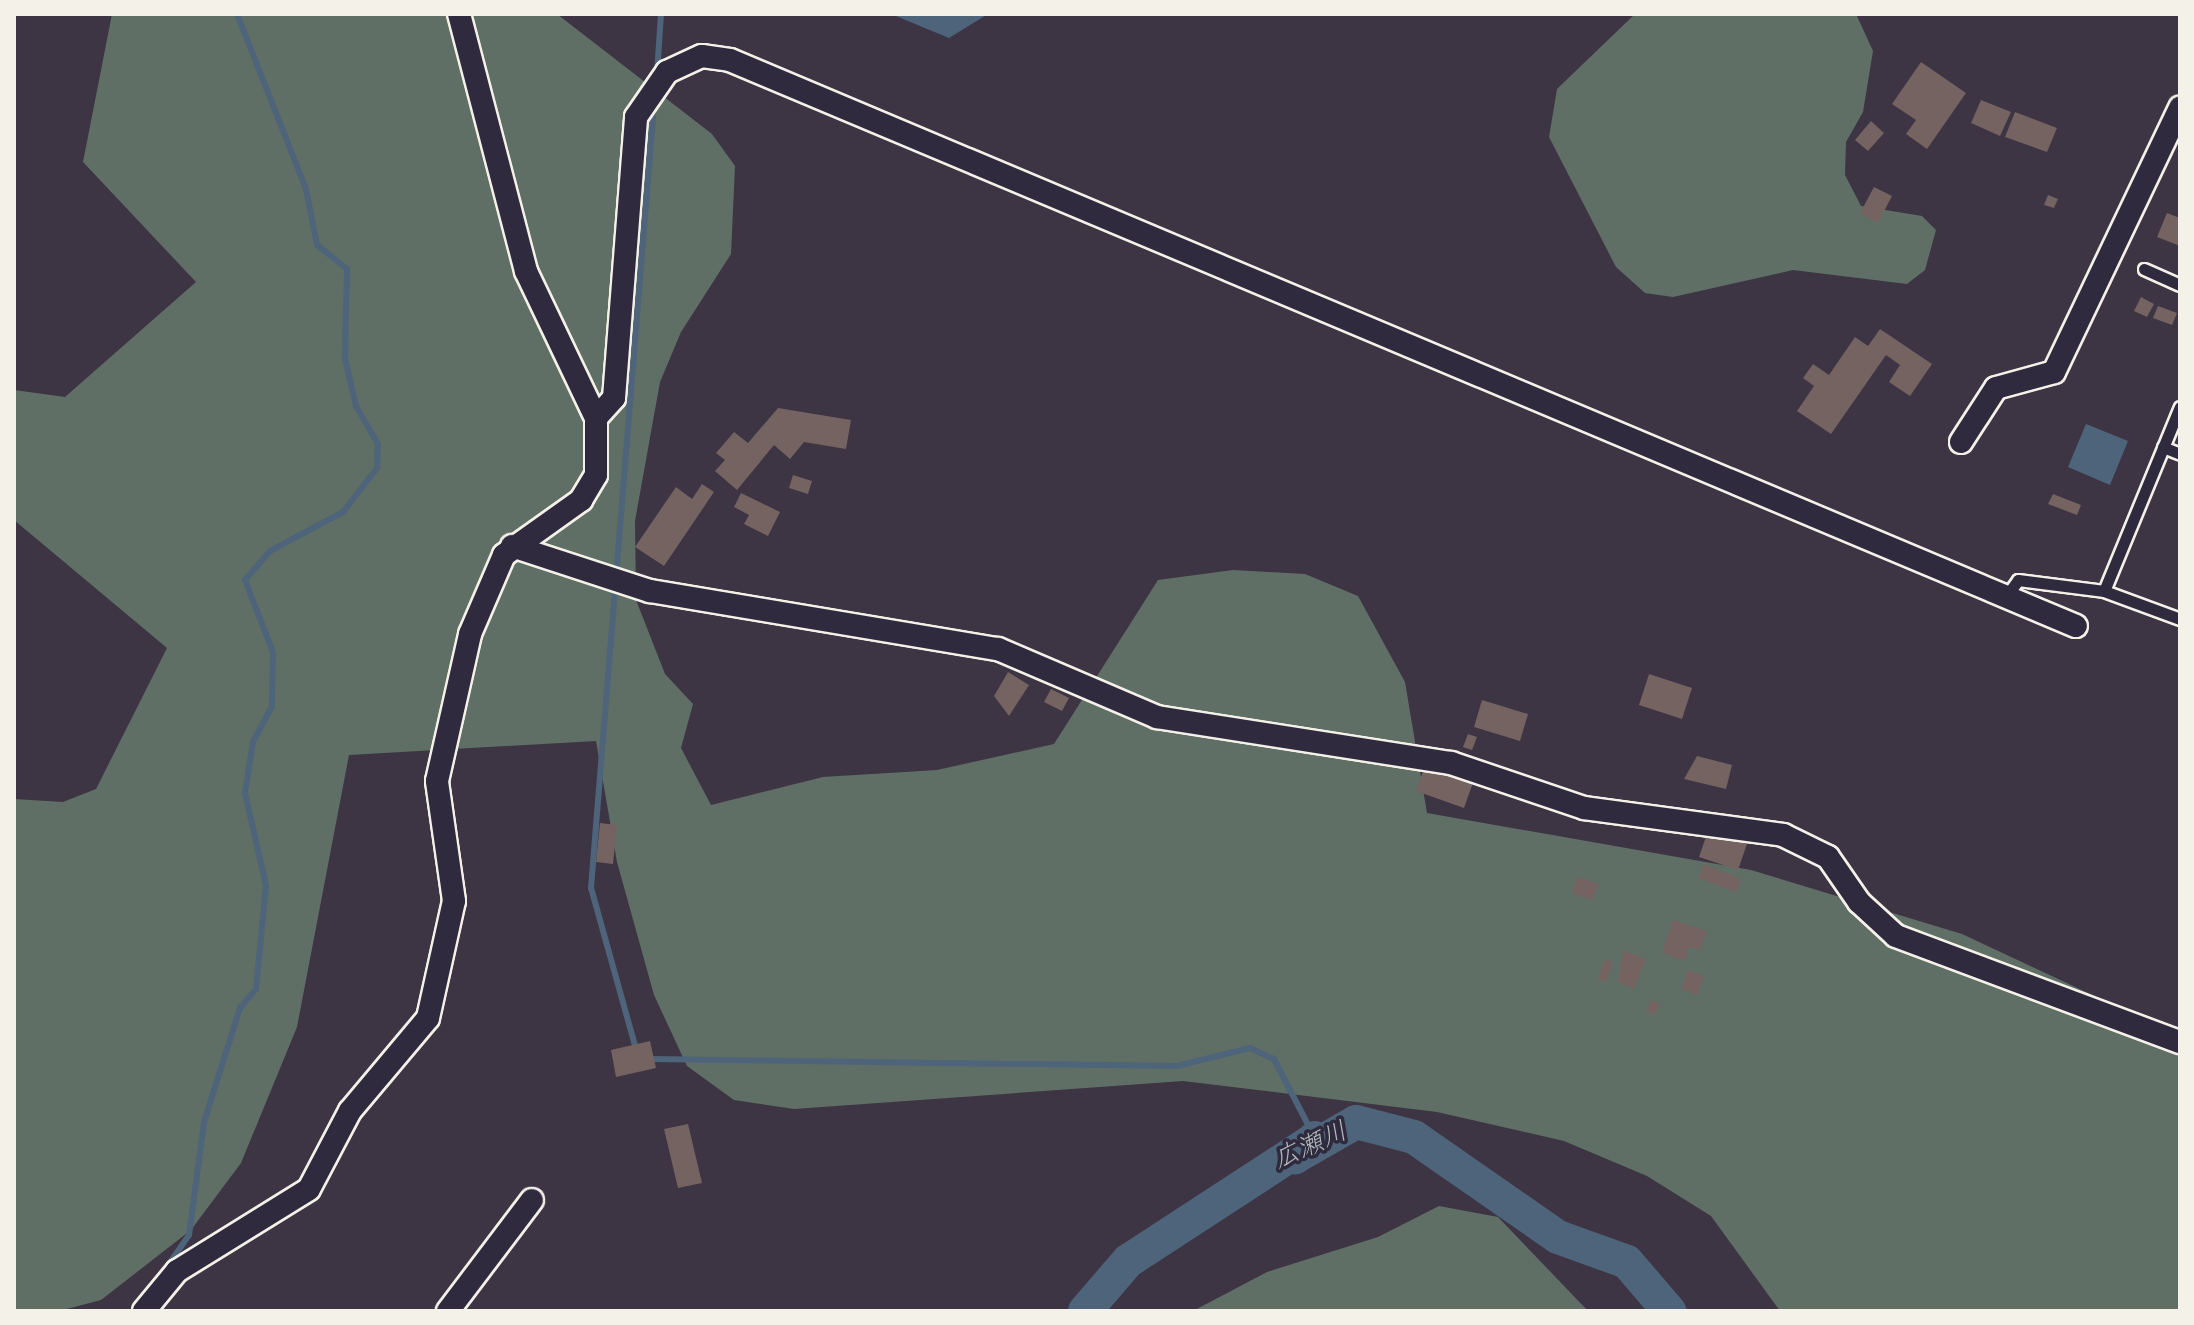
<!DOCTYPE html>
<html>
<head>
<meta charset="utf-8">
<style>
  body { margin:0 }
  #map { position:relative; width:2194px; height:1325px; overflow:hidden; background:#3d3544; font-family:Sriracha,"Klee One",sans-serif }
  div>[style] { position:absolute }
  .green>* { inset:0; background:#606f65 }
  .water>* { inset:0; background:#4e647a }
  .stream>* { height:6px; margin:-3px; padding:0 3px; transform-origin:3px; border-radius:3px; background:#4e647a }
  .river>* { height:34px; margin:-17px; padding:0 17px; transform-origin:17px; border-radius:17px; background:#4e647a }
  .building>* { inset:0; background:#746361 }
  .roads { filter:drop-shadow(2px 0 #f4f1e8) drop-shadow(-2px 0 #f4f1e8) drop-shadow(0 2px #f4f1e8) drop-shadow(0 -2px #f4f1e8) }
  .lane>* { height:11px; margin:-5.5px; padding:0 5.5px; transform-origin:5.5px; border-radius:5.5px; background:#2f2a3d }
  .street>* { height:22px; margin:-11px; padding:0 11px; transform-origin:11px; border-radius:11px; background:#2f2a3d }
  span { translate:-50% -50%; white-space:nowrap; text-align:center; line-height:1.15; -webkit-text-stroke:7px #2f2a3d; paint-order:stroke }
  .water-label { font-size:26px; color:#b2b9bc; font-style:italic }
  .frame { position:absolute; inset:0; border:16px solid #f4f1e8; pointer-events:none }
</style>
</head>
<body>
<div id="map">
  <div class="green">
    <i style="clip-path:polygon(112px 14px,557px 14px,712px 134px,735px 166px,731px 254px,681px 332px,660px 382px,635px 521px,636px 600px,665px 674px,693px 704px,681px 748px,711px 805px,823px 777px,937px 770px,1054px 744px,1158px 580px,1233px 570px,1305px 574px,1358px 596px,1405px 682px,1427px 813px,1751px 870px,1962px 934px,2180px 1036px,2180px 1311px,1780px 1311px,1711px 1216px,1647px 1176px,1564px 1141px,1437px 1112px,1183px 1081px,794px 1109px,734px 1100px,687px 1066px,654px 995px,617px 862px,596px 741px,349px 755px,297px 1027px,241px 1163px,191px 1230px,101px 1300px,59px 1311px,14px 1311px,14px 799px,63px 802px,96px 789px,167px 648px,14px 520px,14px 390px,65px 397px,196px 282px,83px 162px)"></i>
    <i style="clip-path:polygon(1635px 14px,1856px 14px,1873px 51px,1863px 112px,1846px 142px,1845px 175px,1861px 206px,1922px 216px,1936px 230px,1925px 270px,1907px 284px,1793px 270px,1673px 297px,1645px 293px,1616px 267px,1549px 137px,1557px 89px)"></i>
    <i style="clip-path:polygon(1439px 1206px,1498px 1217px,1588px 1311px,1193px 1311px,1267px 1272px,1378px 1237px)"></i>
  </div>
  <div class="water">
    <i style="clip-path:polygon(891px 14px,988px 14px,949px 38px)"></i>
    <i style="clip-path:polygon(2086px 424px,2128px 441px,2110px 485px,2068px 467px)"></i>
  </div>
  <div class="stream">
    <i style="left:657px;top:74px;width:60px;rotate:-86.2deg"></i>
    <i style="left:636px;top:1049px;width:167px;rotate:-105.6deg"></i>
    <i style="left:591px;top:888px;width:786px;rotate:-85.4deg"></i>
    <i style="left:649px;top:1059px;width:528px;rotate:0.76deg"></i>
    <i style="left:1177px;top:1066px;width:75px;rotate:-13.9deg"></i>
    <i style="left:1250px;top:1048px;width:26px;rotate:25deg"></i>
    <i style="left:1274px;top:1059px;width:89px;rotate:62.6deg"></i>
    <i style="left:162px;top:1274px;width:47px;rotate:-55.3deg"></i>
    <i style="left:189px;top:1235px;width:114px;rotate:-82.4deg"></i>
    <i style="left:204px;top:1122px;width:120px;rotate:-72.5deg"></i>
    <i style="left:240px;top:1008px;width:25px;rotate:-50deg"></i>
    <i style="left:256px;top:989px;width:104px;rotate:-84.5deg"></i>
    <i style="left:266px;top:885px;width:94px;rotate:-102.9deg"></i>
    <i style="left:245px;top:793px;width:52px;rotate:-81.1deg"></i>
    <i style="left:253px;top:742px;width:40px;rotate:-62deg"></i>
    <i style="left:272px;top:707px;width:55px;rotate:-89deg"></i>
    <i style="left:273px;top:652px;width:77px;rotate:-111.3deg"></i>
    <i style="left:245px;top:580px;width:38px;rotate:-49deg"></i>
    <i style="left:270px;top:551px;width:83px;rotate:-28.1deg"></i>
    <i style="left:343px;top:512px;width:56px;rotate:-52.3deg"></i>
    <i style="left:377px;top:468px;width:24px;rotate:-88deg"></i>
    <i style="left:378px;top:444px;width:44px;rotate:-120.1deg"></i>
    <i style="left:356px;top:406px;width:49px;rotate:-102.9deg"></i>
    <i style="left:345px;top:358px;width:89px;rotate:-88.7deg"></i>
    <i style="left:347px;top:269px;width:38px;rotate:-141deg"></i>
    <i style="left:317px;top:245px;width:57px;rotate:-101.1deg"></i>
    <i style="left:306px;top:189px;width:188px;rotate:-111.5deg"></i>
  </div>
  <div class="river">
    <i style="left:1315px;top:1138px;width:28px;rotate:136deg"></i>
    <i style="left:1295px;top:1157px;width:70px;rotate:-29.8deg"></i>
    <i style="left:1356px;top:1122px;width:60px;rotate:14.5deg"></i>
    <i style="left:1414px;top:1137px;width:175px;rotate:34.8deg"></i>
    <i style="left:1558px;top:1237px;width:73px;rotate:19.9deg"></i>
    <i style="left:1627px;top:1262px;width:65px;rotate:49.4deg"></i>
    <i style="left:1085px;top:1311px;width:66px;rotate:-49.3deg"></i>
    <i style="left:1128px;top:1261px;width:220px;rotate:-33.1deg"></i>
  </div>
  <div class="building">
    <i style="clip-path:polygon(1921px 62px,1966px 93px,1927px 149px,1906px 134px,1916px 120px,1892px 104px)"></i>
    <i style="clip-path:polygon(1981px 100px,2011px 112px,2000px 136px,1971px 123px)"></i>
    <i style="clip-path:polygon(2015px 112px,2057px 128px,2047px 152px,2005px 137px)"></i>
    <i style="clip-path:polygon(1871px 121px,1884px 133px,1868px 151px,1855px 140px)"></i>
    <i style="clip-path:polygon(1874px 187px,1892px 196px,1878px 223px,1860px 213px)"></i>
    <i style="clip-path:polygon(2048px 195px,2058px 199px,2054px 208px,2044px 205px)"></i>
    <i style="clip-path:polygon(2167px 213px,2180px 218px,2180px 246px,2157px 237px)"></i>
    <i style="clip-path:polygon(2141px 297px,2154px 304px,2147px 317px,2134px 311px)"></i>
    <i style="clip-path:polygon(2158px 306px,2177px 313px,2172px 325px,2153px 318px)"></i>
    <i style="clip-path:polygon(1880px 329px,1932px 364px,1910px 396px,1889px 382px,1900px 365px,1886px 355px,1831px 434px,1797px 411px,1814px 386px,1803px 378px,1813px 364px,1829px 375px,1855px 337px,1868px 346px)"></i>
    <i style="clip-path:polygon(778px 408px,851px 420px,846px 449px,804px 442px,790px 459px,774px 445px,737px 490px,715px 471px,725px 460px,716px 453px,734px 432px,748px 443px)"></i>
    <i style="clip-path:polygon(793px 475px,812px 481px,808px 494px,789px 488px)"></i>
    <i style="clip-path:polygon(702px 484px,714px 492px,664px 566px,635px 547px,676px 487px,692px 499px)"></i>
    <i style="clip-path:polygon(741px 493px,780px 512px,768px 536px,744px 524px,749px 515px,734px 507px)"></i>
    <i style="clip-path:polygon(2053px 494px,2081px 505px,2077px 515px,2048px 504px)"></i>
    <i style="clip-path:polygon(1008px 672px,1029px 685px,1009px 716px,994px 696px)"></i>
    <i style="clip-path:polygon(1649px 674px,1692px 688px,1682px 719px,1639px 705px)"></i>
    <i style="clip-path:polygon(1051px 689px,1069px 698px,1062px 711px,1044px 702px)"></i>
    <i style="clip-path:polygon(1482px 700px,1528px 714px,1520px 741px,1474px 727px)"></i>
    <i style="clip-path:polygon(1468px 734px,1477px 737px,1472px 750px,1463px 747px)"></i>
    <i style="clip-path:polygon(1697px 756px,1732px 765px,1726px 789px,1684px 779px)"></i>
    <i style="clip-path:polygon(1426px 763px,1474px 780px,1464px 808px,1416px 791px)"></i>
    <i style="clip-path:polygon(600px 823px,617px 825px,613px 864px,596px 862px)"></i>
    <i style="clip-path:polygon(1710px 825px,1749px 838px,1738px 870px,1699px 857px)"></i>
    <i style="clip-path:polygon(1704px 864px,1741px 879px,1736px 892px,1698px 878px)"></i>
    <i style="clip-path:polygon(1578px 877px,1599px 884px,1592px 900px,1572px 893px)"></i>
    <i style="clip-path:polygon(1673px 920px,1707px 931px,1700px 950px,1689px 947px,1685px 961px,1662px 953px)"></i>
    <i style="clip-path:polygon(1623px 950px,1646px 959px,1634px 989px,1618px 982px)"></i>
    <i style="clip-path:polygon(1605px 959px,1613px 962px,1606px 982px,1598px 979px)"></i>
    <i style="clip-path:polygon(1688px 970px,1704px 976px,1697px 995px,1681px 989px)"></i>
    <i style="clip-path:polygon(1651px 1000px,1660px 1004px,1655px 1015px,1646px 1011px)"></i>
    <i style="clip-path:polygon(650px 1041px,656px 1068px,616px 1077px,611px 1050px)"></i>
    <i style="clip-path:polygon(688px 1124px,702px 1183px,678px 1188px,664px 1129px)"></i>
  </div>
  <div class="roads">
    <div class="lane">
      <i style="left:2144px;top:269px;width:39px;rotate:24deg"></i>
      <i style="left:2163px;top:447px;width:18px;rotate:22deg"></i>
      <i style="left:2104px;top:591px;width:199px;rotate:-67.6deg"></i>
      <i style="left:2005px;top:598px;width:22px;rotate:-54deg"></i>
      <i style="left:2018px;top:580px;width:87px;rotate:7.3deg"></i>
      <i style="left:2104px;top:591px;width:81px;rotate:20.2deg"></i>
    </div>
    <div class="street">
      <i style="left:596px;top:418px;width:27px;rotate:-48deg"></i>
      <i style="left:614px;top:398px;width:282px;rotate:-85.5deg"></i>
      <i style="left:636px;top:117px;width:55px;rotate:-55.4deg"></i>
      <i style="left:667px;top:72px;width:38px;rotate:-25deg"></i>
      <i style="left:702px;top:56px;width:28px;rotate:8deg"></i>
      <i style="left:730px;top:60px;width:1460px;rotate:22.81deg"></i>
      <i style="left:1961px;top:442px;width:64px;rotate:-57.1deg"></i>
      <i style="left:1996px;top:388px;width:60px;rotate:-15.4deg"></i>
      <i style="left:2054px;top:372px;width:293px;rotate:-64.5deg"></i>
      <i style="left:512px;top:546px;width:145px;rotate:18.1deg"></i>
      <i style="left:650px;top:591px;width:353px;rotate:9.5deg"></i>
      <i style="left:998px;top:649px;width:173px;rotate:23.2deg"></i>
      <i style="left:1157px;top:717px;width:298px;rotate:8.9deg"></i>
      <i style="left:1451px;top:763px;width:140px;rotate:18.7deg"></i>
      <i style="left:1584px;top:808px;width:201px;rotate:7.7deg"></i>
      <i style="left:1783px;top:835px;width:50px;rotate:26.1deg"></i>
      <i style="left:1828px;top:857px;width:55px;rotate:55.4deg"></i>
      <i style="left:1859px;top:902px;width:50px;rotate:42.6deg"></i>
      <i style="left:1896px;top:936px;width:303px;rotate:20.5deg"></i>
      <i style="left:144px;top:1311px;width:52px;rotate:-50.5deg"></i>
      <i style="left:177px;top:1271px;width:155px;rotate:-31.8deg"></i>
      <i style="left:309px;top:1189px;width:88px;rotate:-62.3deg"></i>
      <i style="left:350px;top:1111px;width:121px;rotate:-50deg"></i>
      <i style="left:428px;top:1018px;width:120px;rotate:-77.5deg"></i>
      <i style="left:454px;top:901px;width:121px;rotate:-98.1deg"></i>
      <i style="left:437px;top:781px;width:151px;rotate:-77.3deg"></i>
      <i style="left:470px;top:634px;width:86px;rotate:-66.7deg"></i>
      <i style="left:504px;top:555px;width:95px;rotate:-35.5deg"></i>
      <i style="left:581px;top:500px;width:29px;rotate:-59deg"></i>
      <i style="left:596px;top:475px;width:57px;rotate:-90deg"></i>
      <i style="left:596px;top:418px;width:163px;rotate:-115.5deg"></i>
      <i style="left:526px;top:271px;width:266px;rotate:-104.6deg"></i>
      <i style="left:448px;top:1311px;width:139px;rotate:-52.9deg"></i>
    </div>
  </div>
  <div class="water-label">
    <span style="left:1310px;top:1145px;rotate:-24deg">広瀬川</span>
  </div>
  <div class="frame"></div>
</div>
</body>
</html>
